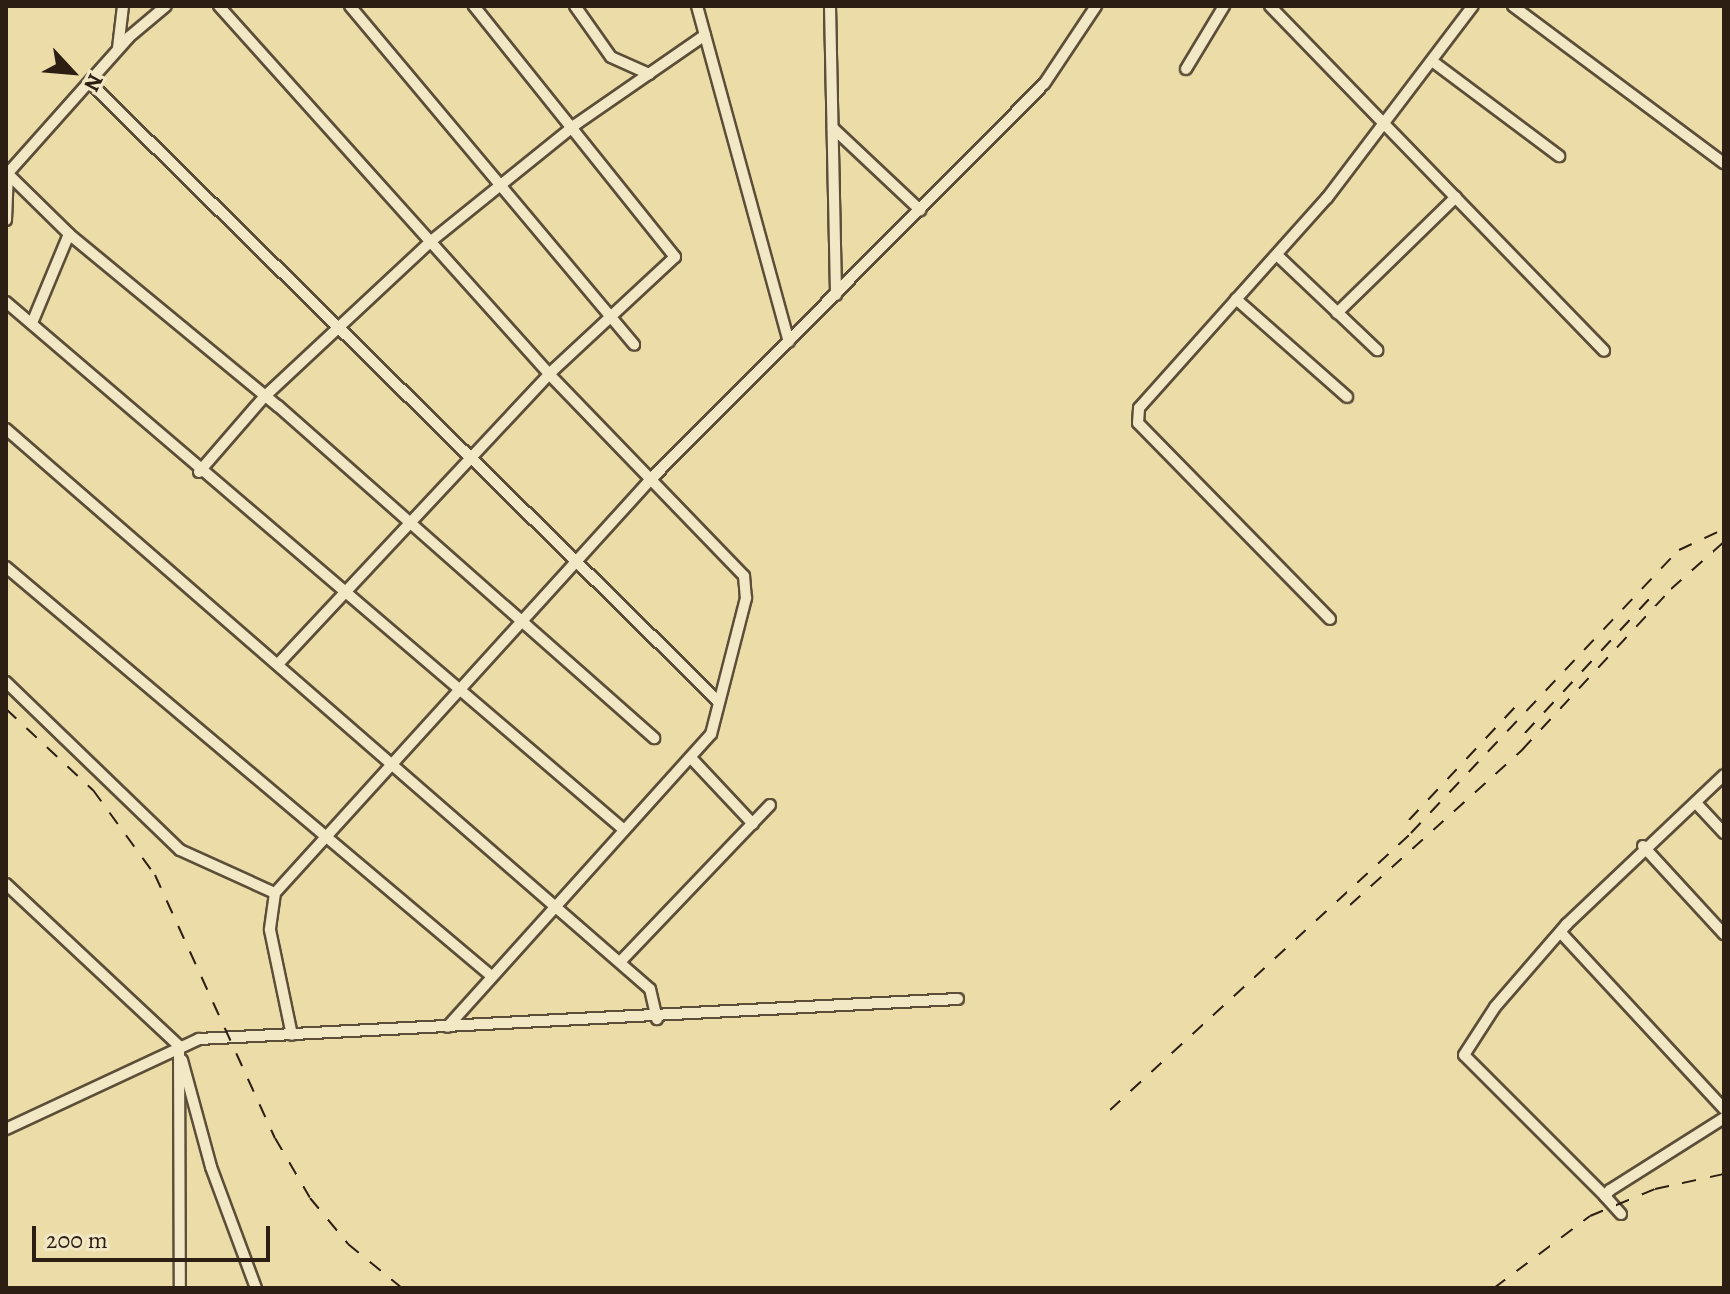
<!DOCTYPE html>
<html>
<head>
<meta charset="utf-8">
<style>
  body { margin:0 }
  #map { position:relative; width:1730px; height:1294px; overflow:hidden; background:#ebdca8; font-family:Alegreya,serif }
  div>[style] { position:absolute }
  .roads { filter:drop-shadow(2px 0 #5c4e38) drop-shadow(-2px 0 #5c4e38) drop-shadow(0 2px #5c4e38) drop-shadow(0 -2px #5c4e38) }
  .minor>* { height:10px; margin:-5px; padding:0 5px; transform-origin:5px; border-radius:5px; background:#f2e8c6 }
  .rail>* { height:2px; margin-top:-1px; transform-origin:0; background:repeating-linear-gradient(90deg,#2c1e12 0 14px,transparent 0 28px) }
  span { translate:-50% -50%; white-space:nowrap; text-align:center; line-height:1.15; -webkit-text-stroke:8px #f2e8c6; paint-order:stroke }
  .frame { position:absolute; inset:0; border:8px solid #2c1e12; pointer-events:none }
  .north { position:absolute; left:32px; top:32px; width:80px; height:80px; -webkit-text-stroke:6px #f2e8c6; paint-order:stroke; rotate:116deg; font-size:22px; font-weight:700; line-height:32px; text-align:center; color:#2c1e12 }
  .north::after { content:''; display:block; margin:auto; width:28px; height:36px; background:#2c1e12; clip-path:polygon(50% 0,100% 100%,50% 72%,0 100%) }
  .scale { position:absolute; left:32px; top:1226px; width:238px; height:36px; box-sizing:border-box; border:4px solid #2c1e12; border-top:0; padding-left:10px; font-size:24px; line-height:28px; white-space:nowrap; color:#2c1e12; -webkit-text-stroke:6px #f2e8c6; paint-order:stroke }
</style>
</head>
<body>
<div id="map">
  <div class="roads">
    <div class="minor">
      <i style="left:219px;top:6px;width:494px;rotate:48.1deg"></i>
      <i style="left:549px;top:374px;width:281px;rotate:46deg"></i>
      <i style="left:744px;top:576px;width:22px;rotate:85deg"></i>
      <i style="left:746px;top:598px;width:140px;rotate:104.4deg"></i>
      <i style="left:711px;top:734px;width:394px;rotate:132deg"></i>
      <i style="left:350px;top:6px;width:442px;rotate:50deg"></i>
      <i style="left:575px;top:6px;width:62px;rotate:54.8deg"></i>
      <i style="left:611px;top:57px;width:42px;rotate:24.1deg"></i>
      <i style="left:697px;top:6px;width:348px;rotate:74.7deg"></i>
      <i style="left:830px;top:6px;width:289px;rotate:88.8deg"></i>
      <i style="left:1270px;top:6px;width:480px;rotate:45.9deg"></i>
      <i style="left:1513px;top:6px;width:263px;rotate:36.7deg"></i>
      <i style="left:118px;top:48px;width:42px;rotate:-83.2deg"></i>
      <i style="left:1432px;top:61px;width:159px;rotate:36.8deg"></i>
      <i style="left:1186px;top:69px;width:74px;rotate:-58.9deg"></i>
      <i style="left:90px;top:83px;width:882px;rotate:44.54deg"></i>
      <i style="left:833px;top:128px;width:120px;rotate:43.3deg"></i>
      <i style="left:6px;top:172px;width:88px;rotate:44.5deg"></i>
      <i style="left:69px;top:234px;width:271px;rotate:39.5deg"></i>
      <i style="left:278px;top:406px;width:502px;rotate:41.44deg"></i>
      <i style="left:6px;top:220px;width:47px;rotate:-87.6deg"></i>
      <i style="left:8px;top:173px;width:182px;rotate:-48.3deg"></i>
      <i style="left:129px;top:37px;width:48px;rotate:-40deg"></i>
      <i style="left:1278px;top:256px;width:137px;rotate:43.5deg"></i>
      <i style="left:1236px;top:299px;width:148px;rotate:41.4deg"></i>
      <i style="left:6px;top:302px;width:811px;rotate:40.5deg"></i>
      <i style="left:1337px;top:313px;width:166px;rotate:-44.3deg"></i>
      <i style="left:32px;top:323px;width:96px;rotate:-67.4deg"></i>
      <i style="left:6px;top:429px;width:853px;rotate:41.01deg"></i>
      <i style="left:650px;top:989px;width:31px;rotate:77deg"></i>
      <i style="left:199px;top:472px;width:99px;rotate:-49.1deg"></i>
      <i style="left:264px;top:397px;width:227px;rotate:-43deg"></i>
      <i style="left:430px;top:242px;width:186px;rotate:-38.9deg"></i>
      <i style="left:575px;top:125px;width:158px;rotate:-34.7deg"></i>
      <i style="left:6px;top:567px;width:632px;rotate:40.12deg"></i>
      <i style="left:1330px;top:619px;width:274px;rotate:-134.4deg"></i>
      <i style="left:1138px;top:423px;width:15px;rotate:-86deg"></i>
      <i style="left:1139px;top:408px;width:282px;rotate:-48.2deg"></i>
      <i style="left:1327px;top:198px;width:241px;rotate:-52.8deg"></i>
      <i style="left:279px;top:663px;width:396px;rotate:-46.9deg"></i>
      <i style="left:549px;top:374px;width:172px;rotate:-42.9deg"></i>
      <i style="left:675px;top:257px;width:322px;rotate:-128.7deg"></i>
      <i style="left:6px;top:682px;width:242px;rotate:44deg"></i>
      <i style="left:180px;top:850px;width:104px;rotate:24.4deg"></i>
      <i style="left:275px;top:893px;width:37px;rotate:98deg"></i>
      <i style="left:270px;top:930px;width:107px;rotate:78.2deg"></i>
      <i style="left:692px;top:759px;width:89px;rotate:46.8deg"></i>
      <i style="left:1696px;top:803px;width:41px;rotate:47deg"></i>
      <i style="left:1643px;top:846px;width:120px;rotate:47.4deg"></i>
      <i style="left:6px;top:884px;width:237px;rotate:43.1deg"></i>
      <i style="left:179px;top:1046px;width:242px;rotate:89.8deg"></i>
      <i style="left:275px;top:893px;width:559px;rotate:-47.75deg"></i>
      <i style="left:651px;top:479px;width:557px;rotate:-45.15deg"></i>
      <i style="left:1044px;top:84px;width:94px;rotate:-56.3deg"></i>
      <i style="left:1563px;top:935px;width:237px;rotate:47.2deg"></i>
      <i style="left:620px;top:962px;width:217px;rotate:-46.3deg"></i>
      <i style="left:182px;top:1060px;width:111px;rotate:74.8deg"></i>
      <i style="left:211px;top:1167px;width:129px;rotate:69.6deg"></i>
      <i style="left:6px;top:1129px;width:213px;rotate:-25deg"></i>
      <i style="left:199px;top:1039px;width:760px;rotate:-3.02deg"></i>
      <i style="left:1605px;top:1196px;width:199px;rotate:-135deg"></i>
      <i style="left:1464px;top:1055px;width:57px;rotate:-57.1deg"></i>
      <i style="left:1495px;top:1007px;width:110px;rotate:-49.1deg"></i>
      <i style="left:1567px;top:924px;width:216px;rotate:-43.5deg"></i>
      <i style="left:1621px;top:1214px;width:24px;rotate:-132deg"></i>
      <i style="left:1605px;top:1196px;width:8px;rotate:-50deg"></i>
      <i style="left:1610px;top:1190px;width:135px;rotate:-32.3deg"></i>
    </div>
  </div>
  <div class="rail">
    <i style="left:6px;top:709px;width:119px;rotate:43deg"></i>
    <i style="left:93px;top:790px;width:105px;rotate:53.9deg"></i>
    <i style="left:155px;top:875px;width:289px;rotate:65.5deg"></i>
    <i style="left:275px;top:1138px;width:69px;rotate:59.7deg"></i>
    <i style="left:310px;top:1198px;width:60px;rotate:50.4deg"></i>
    <i style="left:348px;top:1244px;width:70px;rotate:39.2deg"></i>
    <i style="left:1525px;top:733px;width:184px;rotate:-47.2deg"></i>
    <i style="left:1409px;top:820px;width:156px;rotate:-46.8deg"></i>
    <i style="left:1350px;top:905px;width:232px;rotate:-42deg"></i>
    <i style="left:1522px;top:750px;width:219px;rotate:-47.2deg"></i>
    <i style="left:1671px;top:589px;width:71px;rotate:-41.6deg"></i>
    <i style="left:1110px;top:1110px;width:409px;rotate:-42.6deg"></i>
    <i style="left:1411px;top:833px;width:390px;rotate:-46.6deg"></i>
    <i style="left:1679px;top:550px;width:50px;rotate:-25deg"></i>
    <i style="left:1494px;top:1288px;width:120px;rotate:-36.9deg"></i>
    <i style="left:1590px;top:1216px;width:70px;rotate:-22.6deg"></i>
    <i style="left:1655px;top:1189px;width:71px;rotate:-12.3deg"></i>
  </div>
  <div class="frame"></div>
  <div class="north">N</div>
  <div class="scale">200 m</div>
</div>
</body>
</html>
